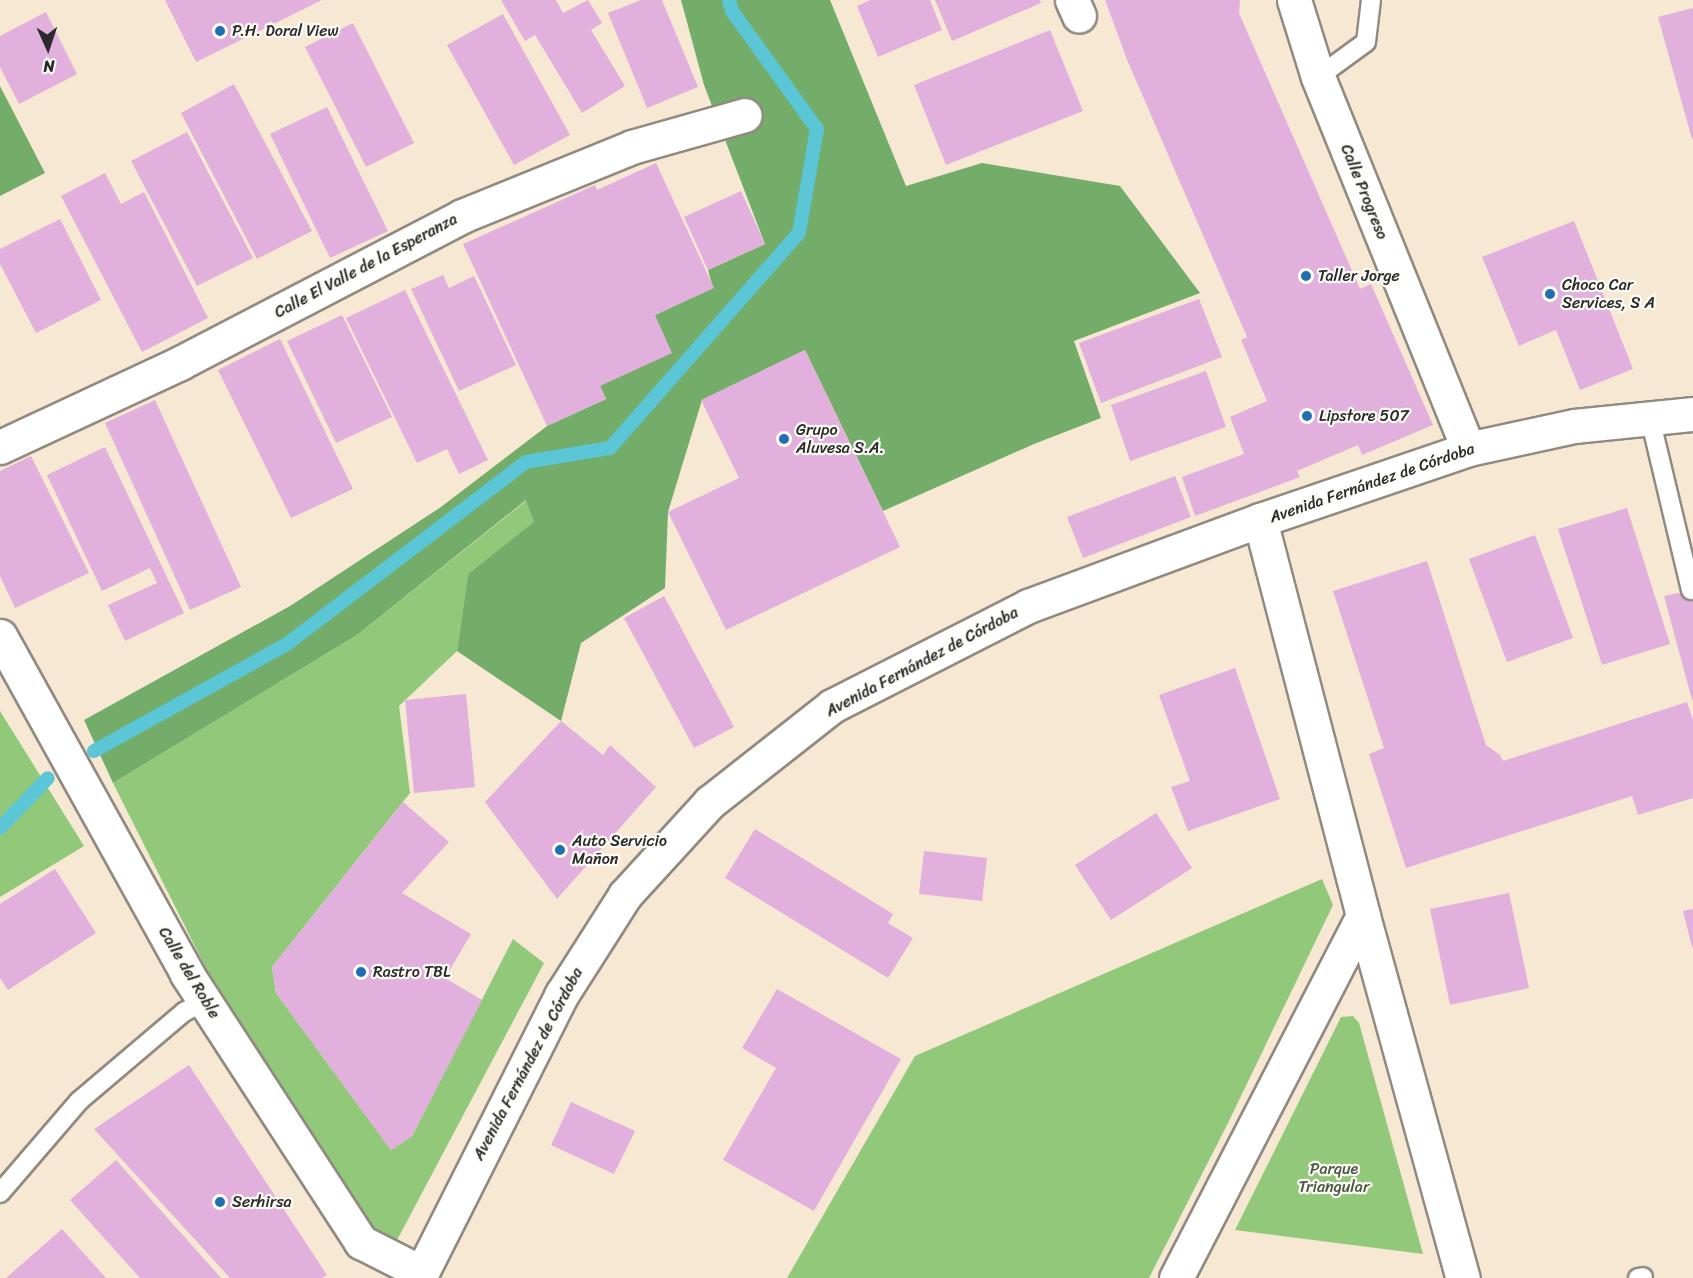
<!DOCTYPE html>
<html>
<head>
<meta charset="utf-8">
<style>
  body { margin:0 }
  #map { position:relative; width:1693px; height:1278px; overflow:hidden; background:#f7e8d4; font-family:Sriracha,sans-serif }
  div>[style] { position:absolute }
  .green>* { inset:0; background:#91c87a }
  .forest>* { inset:0; background:#74ac6a }
  .stream>* { height:14px; margin:-7px; padding:0 7px; transform-origin:7px; border-radius:7px; background:#5bc6d5 }
  .building>* { inset:0; background:#e1b0dd }
  .roads { filter:drop-shadow(2px 0 #918a80) drop-shadow(-2px 0 #918a80) drop-shadow(0 2px #918a80) drop-shadow(0 -2px #918a80) }
  .service>* { height:18px; margin:-9px; padding:0 9px; transform-origin:9px; border-radius:9px; background:#fff }
  .minor>* { height:33px; margin:-16.5px; padding:0 16.5px; transform-origin:16.5px; border-radius:16.5px; background:#fff }
  .secondary>* { height:33px; margin:-16.5px; padding:0 16.5px; transform-origin:16.5px; border-radius:16.5px; background:#fff }
  .dots>* { width:16px; height:16px; translate:-50% -50%; box-sizing:border-box; border:3px solid #fdfcf7; border-radius:50% }
  span { translate:-50% -50%; white-space:nowrap; text-align:center; line-height:1.15; -webkit-text-stroke:4.5px #fdfcf7; paint-order:stroke }
  .poi-label { font-size:16px; color:#2b2b2b }
  .left { translate:0 -50%; text-align:left }
  .street-label { font-size:16px; color:#2b2b2b }
  .park-label { font-size:16px; color:#4a5a43 }
  .north { position:absolute; left:18px; top:18px; width:60px; height:60px; -webkit-text-stroke:4px #fdfcf7; paint-order:stroke; rotate:177deg; font-size:16px; font-weight:700; line-height:24px; text-align:center; color:#2b2b2b }
  .north::after { content:''; display:block; margin:auto; width:21px; height:27px; background:#2b2b2b; clip-path:polygon(50% 0,100% 100%,50% 72%,0 100%) }
</style>
</head>
<body>
<div id="map">
  <div class="green">
    <i style="clip-path:polygon(527px 500px,535px 522px,468px 574px,457px 651px,399px 706px,410px 793px,272px 967px,276px 993px,391px 1150px,412px 1136px,513px 939px,544px 963px,396px 1242px,366px 1226px,235px 1026px,113px 783px,357px 635px)"></i>
    <i style="clip-path:polygon(0 711px,84px 846px,0 897px)"></i>
    <i style="clip-path:polygon(1322px 879px,1333px 905px,1228px 1123px,1149px 1278px,787px 1278px,915px 1056px)"></i>
    <i style="clip-path:polygon(1353px 1016px,1359px 1023px,1423px 1254px,1235px 1230px,1341px 1017px)"></i>
  </div>
  <div class="forest">
    <i style="clip-path:polygon(681px 0,830px 0,906px 186px,982px 163px,1120px 186px,1200px 293px,1074px 341px,1101px 418px,1034px 444px,883px 511px,805px 350px,702px 400px,668px 512px,665px 588px,581px 643px,561px 721px,457px 651px,468px 574px,534px 522px,526px 500px,357px 635px,113px 783px,84px 720px,290px 606px,441px 507px,547px 426px,606px 399px,600px 386px,655px 315px,713px 288px,708px 270px,765px 244px,704px 85px)"></i>
    <i style="clip-path:polygon(0 86px,45px 173px,0 196px)"></i>
  </div>
  <div class="stream">
    <i style="left:94px;top:751px;width:221px;rotate:-29deg"></i>
    <i style="left:287px;top:644px;width:300px;rotate:-37.3deg"></i>
    <i style="left:526px;top:462px;width:85px;rotate:-9.5deg"></i>
    <i style="left:610px;top:448px;width:286px;rotate:-48.7deg"></i>
    <i style="left:799px;top:233px;width:106px;rotate:-80.2deg"></i>
    <i style="left:817px;top:129px;width:145px;rotate:-125.8deg"></i>
    <i style="left:732px;top:11px;width:11px;rotate:-105deg"></i>
    <i style="left:0;top:828px;width:69px;rotate:-46.2deg"></i>
  </div>
  <div class="building">
    <i style="clip-path:polygon(165px 0,322px 0,196px 62px)"></i>
    <i style="clip-path:polygon(501px 0,556px 0,563px 13px,588px 0,602px 23px,591px 30px,625px 86px,582px 113px,535px 35px,525px 41px)"></i>
    <i style="clip-path:polygon(641px 0,662px 0,698px 87px,647px 108px,608px 13px)"></i>
    <i style="clip-path:polygon(870px 0,930px 0,942px 30px,878px 57px,857px 6px)"></i>
    <i style="clip-path:polygon(935px 0,1040px 0,1041px 3px,952px 41px)"></i>
    <i style="clip-path:polygon(1105px 0,1240px 0,1239px 13px,1360px 289px,1371px 284px,1433px 425px,1362px 455px,1358px 445px,1297px 471px,1300px 477px,1195px 516px,1182px 477px,1244px 454px,1230px 417px,1267px 401px,1241px 340px,1247px 337px,1128px 62px)"></i>
    <i style="clip-path:polygon(1693px 8px,1693px 139px,1692px 139px,1658px 17px)"></i>
    <i style="clip-path:polygon(46px 12px,77px 74px,19px 104px,0 67px,0 36px)"></i>
    <i style="clip-path:polygon(503px 14px,570px 135px,514px 165px,447px 45px)"></i>
    <i style="clip-path:polygon(353px 23px,414px 143px,366px 167px,305px 47px)"></i>
    <i style="clip-path:polygon(1050px 30px,1083px 111px,946px 165px,914px 85px)"></i>
    <i style="clip-path:polygon(234px 84px,312px 231px,257px 259px,181px 113px)"></i>
    <i style="clip-path:polygon(327px 107px,388px 231px,330px 258px,270px 134px)"></i>
    <i style="clip-path:polygon(187px 132px,253px 258px,197px 286px,131px 161px)"></i>
    <i style="clip-path:polygon(656px 163px,714px 288px,655px 315px,672px 353px,600px 386px,606px 399px,547px 426px,463px 244px,595px 185px,597px 190px)"></i>
    <i style="clip-path:polygon(105px 173px,121px 204px,144px 192px,208px 318px,142px 352px,61px 196px)"></i>
    <i style="clip-path:polygon(741px 191px,765px 244px,708px 270px,684px 217px)"></i>
    <i style="clip-path:polygon(60px 219px,101px 300px,36px 333px,0 264px,0 249px)"></i>
    <i style="clip-path:polygon(1574px 221px,1633px 369px,1580px 390px,1556px 330px,1519px 346px,1482px 257px)"></i>
    <i style="clip-path:polygon(443px 275px,449px 288px,474px 276px,516px 365px,459px 391px,411px 289px)"></i>
    <i style="clip-path:polygon(405px 290px,488px 460px,459px 474px,447px 449px,417px 463px,346px 318px)"></i>
    <i style="clip-path:polygon(1199px 299px,1222px 357px,1101px 403px,1079px 343px)"></i>
    <i style="clip-path:polygon(342px 315px,392px 417px,336px 443px,287px 341px)"></i>
    <i style="clip-path:polygon(280px 339px,353px 489px,291px 518px,218px 370px)"></i>
    <i style="clip-path:polygon(805px 350px,900px 547px,726px 630px,668px 512px,739px 478px,701px 400px)"></i>
    <i style="clip-path:polygon(1206px 371px,1226px 427px,1130px 461px,1111px 405px)"></i>
    <i style="clip-path:polygon(155px 400px,241px 587px,190px 610px,105px 423px)"></i>
    <i style="clip-path:polygon(105px 447px,184px 613px,125px 641px,108px 605px,157px 583px,150px 568px,102px 591px,47px 475px)"></i>
    <i style="clip-path:polygon(31px 456px,89px 573px,15px 608px,0 576px,0 471px)"></i>
    <i style="clip-path:polygon(1175px 476px,1191px 517px,1083px 558px,1067px 517px)"></i>
    <i style="clip-path:polygon(1627px 508px,1670px 644px,1602px 665px,1558px 529px)"></i>
    <i style="clip-path:polygon(1535px 535px,1573px 638px,1507px 662px,1469px 559px)"></i>
    <i style="clip-path:polygon(1427px 561px,1486px 745px,1500px 755px,1503px 761px,1687px 702px,1693px 720px,1693px 798px,1638px 815px,1632px 796px,1406px 868px,1369px 754px,1384px 748px,1333px 591px)"></i>
    <i style="clip-path:polygon(1693px 590px,1693px 700px,1692px 700px,1664px 596px)"></i>
    <i style="clip-path:polygon(664px 596px,734px 727px,694px 748px,624px 618px)"></i>
    <i style="clip-path:polygon(1235px 668px,1280px 799px,1188px 831px,1171px 787px,1190px 781px,1159px 695px)"></i>
    <i style="clip-path:polygon(466px 694px,475px 787px,414px 793px,405px 700px)"></i>
    <i style="clip-path:polygon(561px 721px,603px 755px,610px 745px,656px 787px,557px 899px,485px 802px)"></i>
    <i style="clip-path:polygon(403px 802px,449px 842px,402px 893px,471px 934px,445px 978px,482px 1000px,412px 1136px,391px 1150px,276px 993px,272px 967px)"></i>
    <i style="clip-path:polygon(1156px 813px,1192px 868px,1111px 920px,1075px 865px)"></i>
    <i style="clip-path:polygon(755px 829px,893px 914px,888px 923px,913px 938px,888px 978px,725px 878px)"></i>
    <i style="clip-path:polygon(924px 851px,987px 858px,982px 901px,919px 894px)"></i>
    <i style="clip-path:polygon(55px 869px,96px 933px,8px 990px,0 978px,0 904px)"></i>
    <i style="clip-path:polygon(1509px 893px,1529px 988px,1450px 1005px,1430px 909px)"></i>
    <i style="clip-path:polygon(1693px 909px,1693px 947px,1692px 947px,1683px 911px)"></i>
    <i style="clip-path:polygon(777px 989px,901px 1059px,814px 1211px,723px 1160px,776px 1068px,742px 1048px)"></i>
    <i style="clip-path:polygon(189px 1065px,327px 1275px,322px 1278px,230px 1278px,94px 1129px)"></i>
    <i style="clip-path:polygon(571px 1102px,635px 1131px,614px 1174px,551px 1145px)"></i>
    <i style="clip-path:polygon(116px 1160px,221px 1278px,140px 1278px,70px 1200px)"></i>
    <i style="clip-path:polygon(62px 1229px,106px 1278px,6px 1278px)"></i>
  </div>
  <div class="roads">
    <div class="service">
      <i style="left:1318px;top:77px;width:59px;rotate:-36.1deg"></i>
      <i style="left:1366px;top:42px;width:42px;rotate:-83.2deg"></i>
      <i style="left:1650px;top:418px;width:177px;rotate:76.6deg"></i>
      <i style="left:0;top:1193px;width:121px;rotate:-49.3deg"></i>
      <i style="left:79px;top:1101px;width:138px;rotate:-40.3deg"></i>
      <i style="left:184px;top:1012px;width:24px;rotate:-28deg"></i>
      <i style="left:1638px;top:1278px;width:5px;rotate:-11deg"></i>
    </div>
    <div class="minor">
      <i style="left:1072px;top:0;width:17px;rotate:66deg"></i>
      <i style="left:1294px;top:0;width:81px;rotate:72.7deg"></i>
      <i style="left:1318px;top:77px;width:401px;rotate:68deg"></i>
      <i style="left:0;top:447px;width:199px;rotate:-25deg"></i>
      <i style="left:180px;top:363px;width:318px;rotate:-27.5deg"></i>
      <i style="left:462px;top:216px;width:183px;rotate:-22.1deg"></i>
      <i style="left:632px;top:147px;width:117px;rotate:-15.8deg"></i>
      <i style="left:1260px;top:520px;width:409px;rotate:75.4deg"></i>
      <i style="left:1363px;top:916px;width:376px;rotate:74.6deg"></i>
      <i style="left:0;top:636px;width:386px;rotate:61deg"></i>
      <i style="left:187px;top:974px;width:320px;rotate:57deg"></i>
      <i style="left:361px;top:1242px;width:68px;rotate:26.9deg"></i>
      <i style="left:1176px;top:1278px;width:407px;rotate:-62.7deg"></i>
    </div>
    <div class="secondary">
      <i style="left:419px;top:1278px;width:318px;rotate:-63.3deg"></i>
      <i style="left:562px;top:994px;width:117px;rotate:-57.5deg"></i>
      <i style="left:625px;top:895px;width:126px;rotate:-47.6deg"></i>
      <i style="left:710px;top:802px;width:155px;rotate:-38.2deg"></i>
      <i style="left:832px;top:706px;width:220px;rotate:-27deg"></i>
      <i style="left:1028px;top:606px;width:247px;rotate:-20.3deg"></i>
      <i style="left:1260px;top:520px;width:220px;rotate:-18.8deg"></i>
      <i style="left:1468px;top:449px;width:108px;rotate:-12.2deg"></i>
      <i style="left:1574px;top:426px;width:120px;rotate:-5.8deg"></i>
    </div>
  </div>
  <div class="dots">
    <i style="left:220px;top:31px;background:#1f6fb2"></i>
    <i style="left:1306px;top:276px;background:#1f6fb2"></i>
    <i style="left:1550px;top:294px;background:#1f6fb2"></i>
    <i style="left:1307px;top:416px;background:#1f6fb2"></i>
    <i style="left:784px;top:439px;background:#1f6fb2"></i>
    <i style="left:560px;top:850px;background:#1f6fb2"></i>
    <i style="left:361px;top:972px;background:#1f6fb2"></i>
    <i style="left:220px;top:1202px;background:#1f6fb2"></i>
  </div>
  <div class="poi-label">
    <span class="left" style="left:232px;top:31px">P.H. Doral View</span>
    <span class="left" style="left:1318px;top:276px">Taller Jorge</span>
    <span class="left" style="left:1562px;top:294px">Choco Car<br>Services, S A</span>
    <span class="left" style="left:1319px;top:416px">Lipstore 507</span>
    <span class="left" style="left:796px;top:439px">Grupo<br>Aluvesa S.A.</span>
    <span class="left" style="left:572px;top:850px">Auto Servicio<br>Mañon</span>
    <span class="left" style="left:373px;top:972px">Rastro TBL</span>
    <span class="left" style="left:232px;top:1202px">Serhirsa</span>
  </div>
  <div class="street-label">
    <span style="left:1364px;top:192px;rotate:68deg">Calle Progreso</span>
    <span style="left:366px;top:266px;rotate:-28deg">Calle El Valle de la Esperanza</span>
    <span style="left:1372px;top:483px;rotate:-19deg">Avenida Fernández de Córdoba</span>
    <span style="left:922px;top:662px;rotate:-28deg">Avenida Fernández de Córdoba</span>
    <span style="left:189px;top:973px;rotate:59deg">Calle del Roble</span>
    <span style="left:528px;top:1064px;rotate:-62deg">Avenida Fernández de Córdoba</span>
  </div>
  <div class="park-label">
    <span style="left:1334px;top:1178px">Parque<br>Triangular</span>
  </div>
  <div class="north">N</div>
</div>
</body>
</html>
